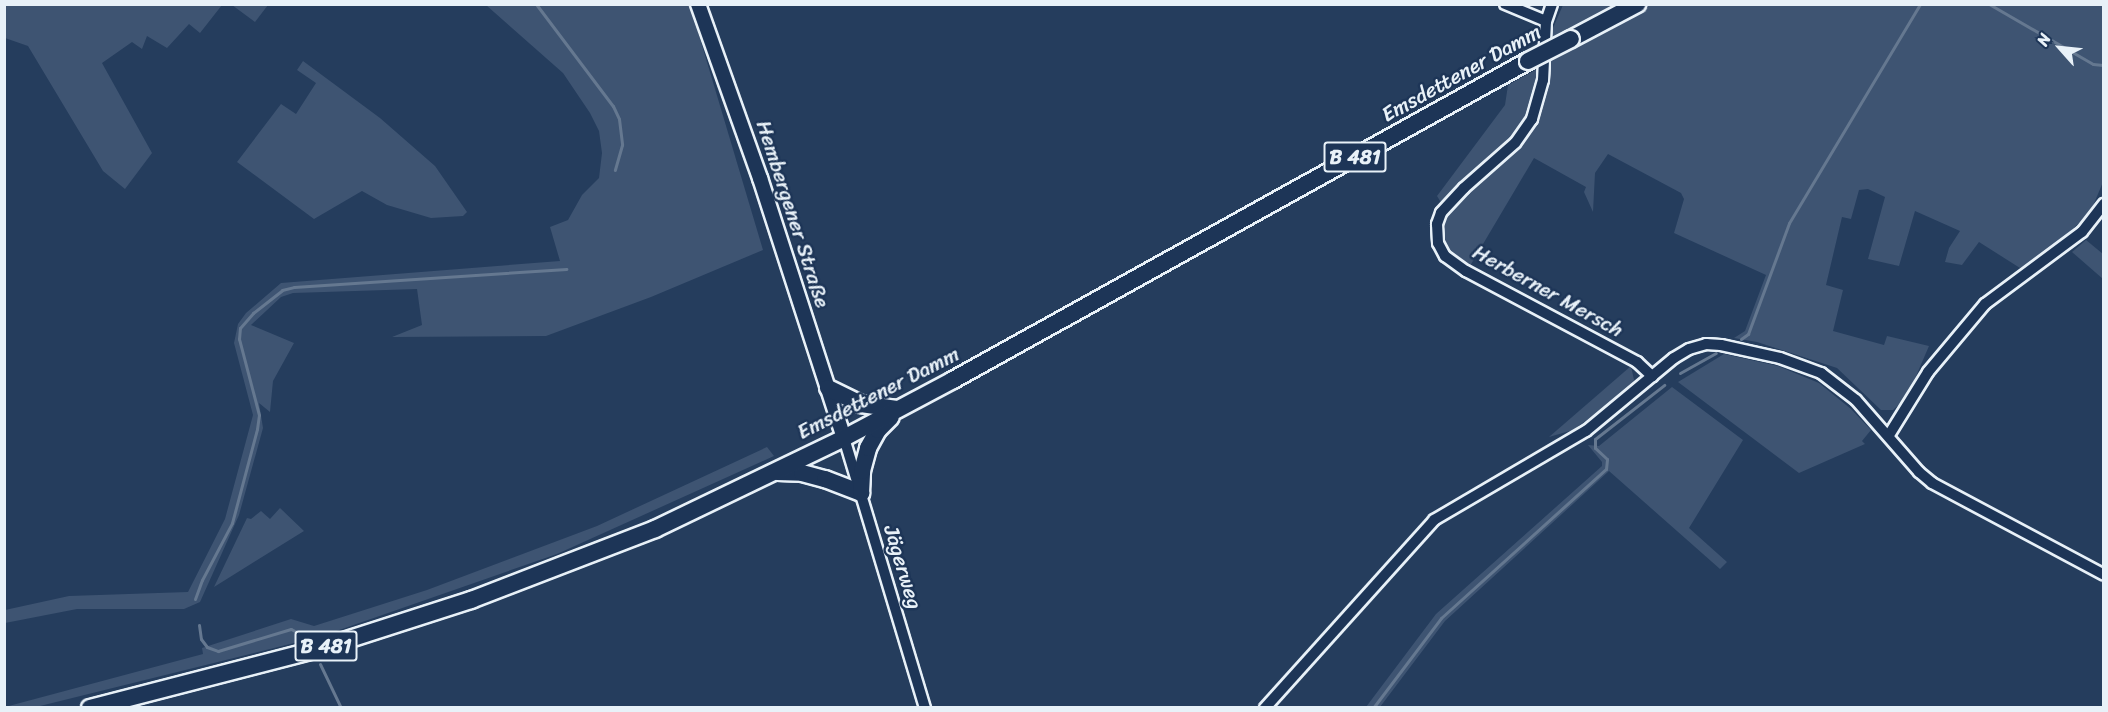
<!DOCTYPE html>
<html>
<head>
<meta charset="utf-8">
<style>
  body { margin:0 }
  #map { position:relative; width:2108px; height:712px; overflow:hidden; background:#253d5d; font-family:Sriracha,sans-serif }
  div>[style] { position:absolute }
  .green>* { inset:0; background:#3e5472 }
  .stream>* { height:3px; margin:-1.5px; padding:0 1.5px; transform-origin:1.5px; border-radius:1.5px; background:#657890 }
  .roads { filter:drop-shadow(2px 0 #e8f1f8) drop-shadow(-2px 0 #e8f1f8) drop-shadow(0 2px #e8f1f8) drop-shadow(0 -2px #e8f1f8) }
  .minor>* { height:10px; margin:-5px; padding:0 5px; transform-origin:5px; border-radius:5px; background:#1d3557 }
  .tertiary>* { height:14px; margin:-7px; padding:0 7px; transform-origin:7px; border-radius:7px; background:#1d3557 }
  .primary>* { height:16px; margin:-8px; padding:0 8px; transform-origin:8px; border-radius:8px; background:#1d3557 }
  .bridges { filter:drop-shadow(2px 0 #e8f1f8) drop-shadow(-2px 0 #e8f1f8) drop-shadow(0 2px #e8f1f8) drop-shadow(0 -2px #e8f1f8) }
  .primary-bridge>* { height:16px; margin:-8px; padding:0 8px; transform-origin:8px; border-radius:8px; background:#1d3557 }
  span { translate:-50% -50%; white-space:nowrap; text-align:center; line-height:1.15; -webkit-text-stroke:5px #1d3557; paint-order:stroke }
  .shield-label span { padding:2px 4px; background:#1d3557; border:2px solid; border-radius:4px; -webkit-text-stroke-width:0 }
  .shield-label { font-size:20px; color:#e8f1f8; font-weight:700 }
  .street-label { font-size:21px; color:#e8f1f8 }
  .frame { position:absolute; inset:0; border:6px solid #e8f1f8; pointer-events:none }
  .north { position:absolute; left:2030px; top:18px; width:60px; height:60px; -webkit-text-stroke:4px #1d3557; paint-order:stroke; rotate:297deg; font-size:16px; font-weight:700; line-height:24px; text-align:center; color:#e8f1f8 }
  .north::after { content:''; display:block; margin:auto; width:21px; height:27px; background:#e8f1f8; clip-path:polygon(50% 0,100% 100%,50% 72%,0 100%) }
</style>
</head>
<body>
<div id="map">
  <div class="green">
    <i style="clip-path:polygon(4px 5px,222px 5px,200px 33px,189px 24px,167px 48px,147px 36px,142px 49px,132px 42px,102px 63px,152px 153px,125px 189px,103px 171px,28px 46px,5px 38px)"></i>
    <i style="clip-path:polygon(232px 5px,268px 5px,255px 22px)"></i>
    <i style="clip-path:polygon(486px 5px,690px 5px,763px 250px,651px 297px,546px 336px,392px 337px,422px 325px,417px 289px,293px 293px,281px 297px,251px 325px,294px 343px,273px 381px,270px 412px,259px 403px,263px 428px,239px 515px,200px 602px,184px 609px,77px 609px,5px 623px,5px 610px,69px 596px,188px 592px,225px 519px,253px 415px,234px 343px,238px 324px,246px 313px,281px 283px,560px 261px,550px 227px,568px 220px,582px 195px,599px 178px,602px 153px,599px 131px,590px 113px,563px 73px)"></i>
    <i style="clip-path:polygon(1563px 5px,2103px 5px,2103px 182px,2090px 213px,2047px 253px,2020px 268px,1979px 242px,1962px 265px,1945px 262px,1949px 248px,1960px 231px,1915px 211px,1899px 266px,1868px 259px,1885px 197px,1868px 189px,1859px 190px,1851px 219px,1842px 217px,1826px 285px,1843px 290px,1833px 331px,1884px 345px,1887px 336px,1929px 346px,1907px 397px,1893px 410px,1881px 410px,1837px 368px,1757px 342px,1734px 338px,1745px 331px,1766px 275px,1674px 233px,1684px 199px,1681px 193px,1608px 154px,1595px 173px,1593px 212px,1584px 192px,1586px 187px,1534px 158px,1470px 266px,1450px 252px,1442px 239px,1441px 226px,1448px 214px,1437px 196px,1505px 105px,1508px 85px,1548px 63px,1549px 37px)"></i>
    <i style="clip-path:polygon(303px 61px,380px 118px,435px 166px,467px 212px,463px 216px,431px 218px,387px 205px,362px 191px,314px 219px,237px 162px,281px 104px,296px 114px,316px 83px,297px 70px)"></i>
    <i style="clip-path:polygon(2086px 240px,2103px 254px,2103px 279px,2072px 252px)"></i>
    <i style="clip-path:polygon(1724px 354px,1778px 366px,1819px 383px,1851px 409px,1871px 430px,1862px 441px,1865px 444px,1799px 473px,1678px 382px)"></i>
    <i style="clip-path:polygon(1631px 366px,1634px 380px,1629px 389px,1573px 430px,1549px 437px)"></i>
    <i style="clip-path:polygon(1672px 387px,1743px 440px,1689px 528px,1727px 562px,1720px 569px,1609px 471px,1445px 621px,1380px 707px,1366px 707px,1436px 614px,1602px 466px,1602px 462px,1588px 445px,1599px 446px)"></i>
    <i style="clip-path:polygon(767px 447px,774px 456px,557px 554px,322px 636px,36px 707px,5px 707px,203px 654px,202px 648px,291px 619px,314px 626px,427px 590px,597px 526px)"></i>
    <i style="clip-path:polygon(280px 508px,304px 531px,214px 587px,247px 518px,251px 519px,261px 511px,270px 519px)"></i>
  </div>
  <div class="stream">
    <i style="left:536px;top:4px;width:128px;rotate:53deg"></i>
    <i style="left:613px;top:106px;width:14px;rotate:65deg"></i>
    <i style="left:619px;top:119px;width:26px;rotate:83deg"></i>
    <i style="left:622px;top:145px;width:26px;rotate:106deg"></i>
    <i style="left:1989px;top:4px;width:120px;rotate:30deg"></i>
    <i style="left:2093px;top:64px;width:10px;rotate:6deg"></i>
    <i style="left:1741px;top:339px;width:9px;rotate:-36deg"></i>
    <i style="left:1748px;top:334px;width:118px;rotate:-69.7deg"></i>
    <i style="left:1789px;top:223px;width:255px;rotate:-59.1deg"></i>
    <i style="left:1680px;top:373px;width:41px;rotate:-29.1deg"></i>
    <i style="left:195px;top:599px;width:20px;rotate:-70deg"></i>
    <i style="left:202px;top:580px;width:64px;rotate:-62.2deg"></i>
    <i style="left:232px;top:523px;width:97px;rotate:-75.1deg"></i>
    <i style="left:257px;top:429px;width:14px;rotate:-82deg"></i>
    <i style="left:259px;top:415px;width:79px;rotate:-104.7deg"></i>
    <i style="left:239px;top:339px;width:11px;rotate:-85deg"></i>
    <i style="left:240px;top:328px;width:20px;rotate:-49deg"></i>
    <i style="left:253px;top:313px;width:37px;rotate:-38deg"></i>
    <i style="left:282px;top:290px;width:12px;rotate:-14deg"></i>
    <i style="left:294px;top:287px;width:273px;rotate:-3.8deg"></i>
    <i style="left:199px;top:625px;width:14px;rotate:82deg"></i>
    <i style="left:201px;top:639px;width:10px;rotate:53deg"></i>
    <i style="left:207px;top:647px;width:12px;rotate:20deg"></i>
    <i style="left:218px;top:651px;width:76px;rotate:-16.8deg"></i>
    <i style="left:291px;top:629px;width:13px;rotate:29deg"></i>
    <i style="left:320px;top:664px;width:49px;rotate:64.5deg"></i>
    <i style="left:1373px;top:708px;width:113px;rotate:-52.9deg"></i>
    <i style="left:1441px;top:618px;width:222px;rotate:-42.1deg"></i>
    <i style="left:1606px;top:469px;width:10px;rotate:-84deg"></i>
    <i style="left:1607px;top:459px;width:16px;rotate:-137deg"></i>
    <i style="left:1595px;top:448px;width:9px;rotate:-90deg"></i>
    <i style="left:1595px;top:439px;width:88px;rotate:-38deg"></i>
  </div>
  <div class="roads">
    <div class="minor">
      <i style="left:1505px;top:4px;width:44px;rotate:22.5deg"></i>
      <i style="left:1552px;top:4px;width:18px;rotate:109deg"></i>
      <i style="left:1546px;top:21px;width:59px;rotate:92.9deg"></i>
      <i style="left:1543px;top:80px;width:41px;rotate:105.8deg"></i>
      <i style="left:1532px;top:119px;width:29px;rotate:125deg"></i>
      <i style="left:1515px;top:143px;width:68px;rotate:138.6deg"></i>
      <i style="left:1464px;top:188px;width:34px;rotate:133deg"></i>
      <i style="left:1441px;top:213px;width:12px;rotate:110deg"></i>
      <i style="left:1437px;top:224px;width:19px;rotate:87deg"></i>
      <i style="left:1438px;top:243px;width:15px;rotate:62deg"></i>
      <i style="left:1445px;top:256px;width:26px;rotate:36deg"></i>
      <i style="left:1466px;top:271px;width:194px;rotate:28deg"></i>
      <i style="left:1637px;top:362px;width:21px;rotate:43deg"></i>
      <i style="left:1889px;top:435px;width:74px;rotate:-58.2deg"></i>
      <i style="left:1928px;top:372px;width:89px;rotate:-50deg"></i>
      <i style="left:1985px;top:304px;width:121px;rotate:-36.6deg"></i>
      <i style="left:2082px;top:232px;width:36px;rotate:-52deg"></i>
      <i style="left:844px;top:438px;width:282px;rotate:73.3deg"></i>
      <i style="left:1265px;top:708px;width:253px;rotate:-48deg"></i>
      <i style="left:1434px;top:520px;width:176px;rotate:-30.4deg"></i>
      <i style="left:1586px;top:431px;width:114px;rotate:-39.7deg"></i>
      <i style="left:1674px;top:358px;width:17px;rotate:-31deg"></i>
      <i style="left:1689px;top:349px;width:18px;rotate:-16deg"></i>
      <i style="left:1706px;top:344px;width:15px;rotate:4deg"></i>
      <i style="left:1721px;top:345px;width:60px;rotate:12.4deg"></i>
      <i style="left:1780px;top:358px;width:44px;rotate:20.1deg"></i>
      <i style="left:1821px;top:373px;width:44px;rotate:37.6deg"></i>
      <i style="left:1856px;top:400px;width:96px;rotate:48.8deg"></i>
      <i style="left:1919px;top:472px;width:17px;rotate:40deg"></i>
      <i style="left:1932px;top:483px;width:195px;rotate:28.1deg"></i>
    </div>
    <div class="tertiary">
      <i style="left:698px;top:4px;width:185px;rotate:70.4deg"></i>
      <i style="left:760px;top:178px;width:273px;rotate:72.1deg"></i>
    </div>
    <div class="primary">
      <i style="left:1571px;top:39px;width:75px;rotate:-27.9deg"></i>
      <i style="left:828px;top:388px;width:37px;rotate:26deg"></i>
      <i style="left:861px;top:404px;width:36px;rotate:8deg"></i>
      <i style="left:777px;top:472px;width:25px;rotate:2deg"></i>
      <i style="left:802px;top:473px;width:24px;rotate:15deg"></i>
      <i style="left:825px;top:479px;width:39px;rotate:21deg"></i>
      <i style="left:861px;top:493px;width:22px;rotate:-87deg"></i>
      <i style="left:862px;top:471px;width:24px;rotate:-75deg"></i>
      <i style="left:868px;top:448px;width:21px;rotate:-61deg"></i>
      <i style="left:878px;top:430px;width:18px;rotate:-45deg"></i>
      <i style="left:90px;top:708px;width:240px;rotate:-14.5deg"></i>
      <i style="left:322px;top:648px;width:157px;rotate:-17.9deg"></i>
      <i style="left:471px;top:600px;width:197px;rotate:-21.1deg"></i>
      <i style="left:655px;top:529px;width:210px;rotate:-25.7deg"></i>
      <i style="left:844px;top:438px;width:123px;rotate:-28deg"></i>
      <i style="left:953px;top:380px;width:658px;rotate:-29.02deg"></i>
    </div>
  </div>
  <div class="bridges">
    <div class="primary-bridge">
      <i style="left:1528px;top:61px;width:48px;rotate:-27.1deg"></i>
    </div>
  </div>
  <div class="shield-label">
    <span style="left:1355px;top:157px">B 481</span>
    <span style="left:326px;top:646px">B 481</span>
  </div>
  <div class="street-label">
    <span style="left:1461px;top:73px;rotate:-29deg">Emsdettener Damm</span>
    <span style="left:793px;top:214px;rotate:72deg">Hembergener Straße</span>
    <span style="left:1548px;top:291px;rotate:29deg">Herberner Mersch</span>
    <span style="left:878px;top:393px;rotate:-27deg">Emsdettener Damm</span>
    <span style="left:903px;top:567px;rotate:73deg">Jägerweg</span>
  </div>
  <div class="frame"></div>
  <div class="north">N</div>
</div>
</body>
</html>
